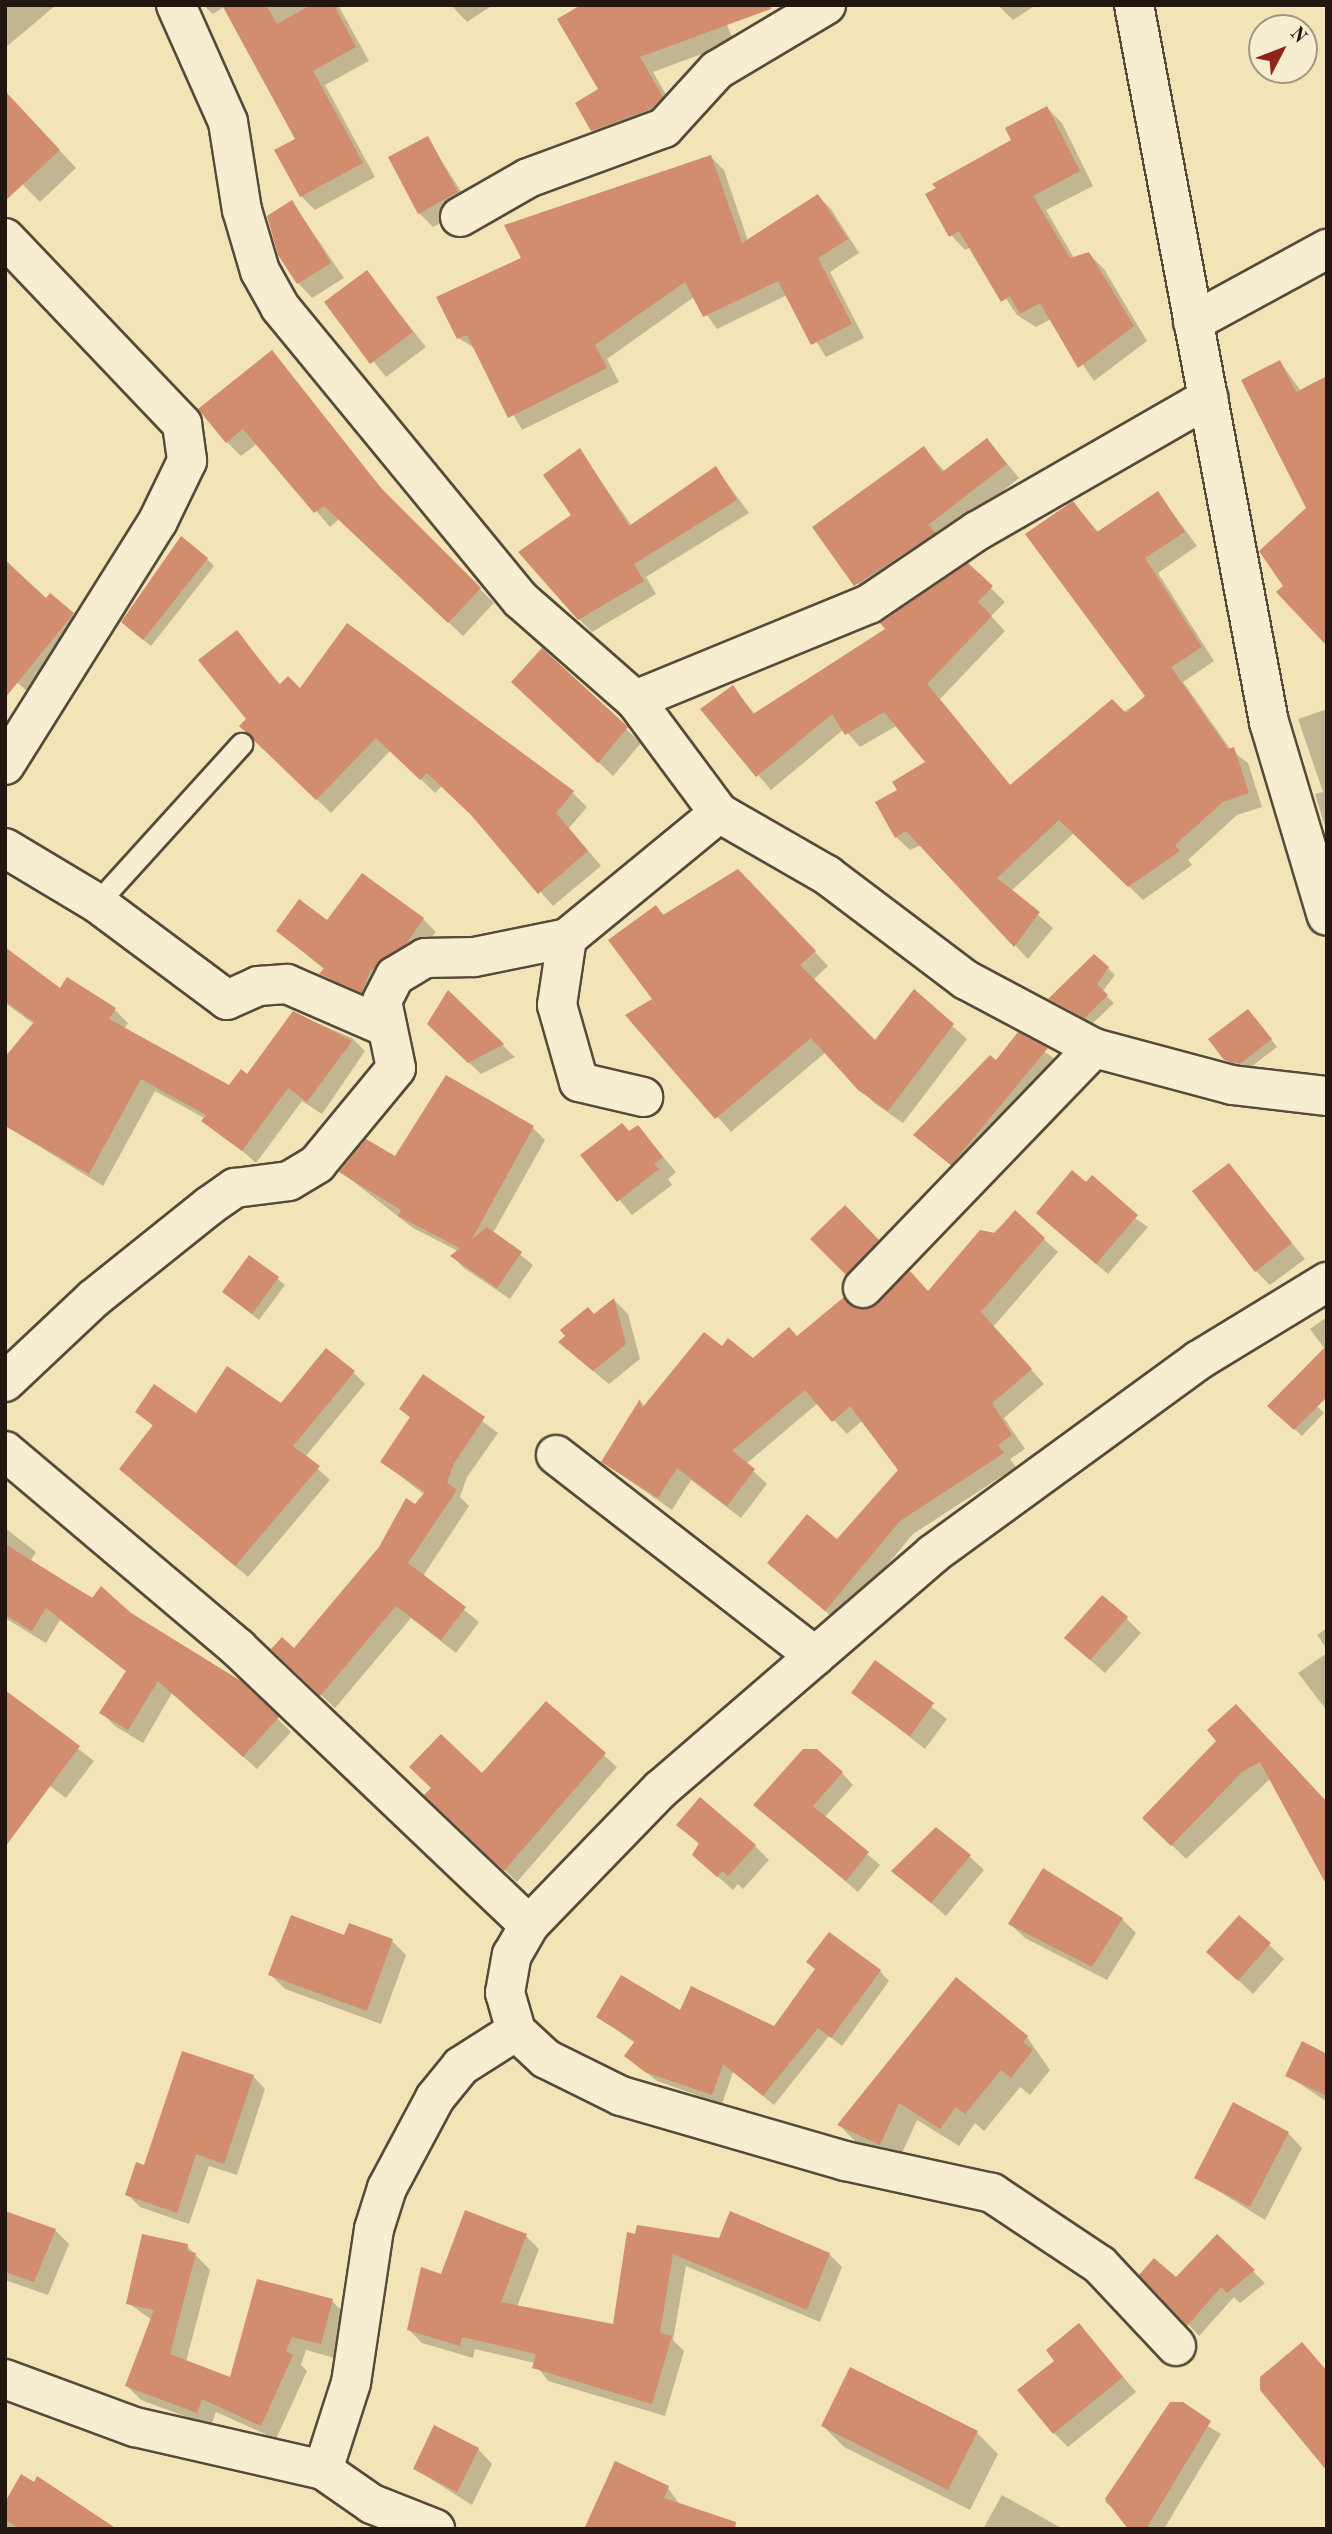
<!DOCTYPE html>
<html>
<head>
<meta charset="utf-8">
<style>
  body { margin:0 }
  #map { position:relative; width:1332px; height:2534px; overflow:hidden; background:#f3e4b7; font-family:"Old Standard TT",serif }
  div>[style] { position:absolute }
  .shadow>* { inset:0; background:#0003 }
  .building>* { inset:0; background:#d18d6d }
  .roads { filter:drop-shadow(2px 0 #564a3a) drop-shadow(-2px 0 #564a3a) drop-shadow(0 2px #564a3a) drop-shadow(0 -2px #564a3a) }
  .lane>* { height:21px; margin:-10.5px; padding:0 10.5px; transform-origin:10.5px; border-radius:10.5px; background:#f7edd0 }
  .street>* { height:38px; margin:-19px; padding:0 19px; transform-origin:19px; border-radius:19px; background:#f7edd0 }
  .secondary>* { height:38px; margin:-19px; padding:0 19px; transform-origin:19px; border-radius:19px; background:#f7edd0 }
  span { translate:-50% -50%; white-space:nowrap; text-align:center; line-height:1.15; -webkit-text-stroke:7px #f7edd0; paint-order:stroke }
  .frame { position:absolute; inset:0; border:7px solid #221610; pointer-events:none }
  .north { position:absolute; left:1248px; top:14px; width:70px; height:70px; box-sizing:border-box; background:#f7edd0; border:2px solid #a29783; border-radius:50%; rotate:48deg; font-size:19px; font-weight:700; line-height:28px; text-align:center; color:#221610 }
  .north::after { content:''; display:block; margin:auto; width:24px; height:32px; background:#8f2418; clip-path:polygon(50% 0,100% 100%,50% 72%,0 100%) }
</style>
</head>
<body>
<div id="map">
  <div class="shadow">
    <i style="clip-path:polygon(5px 5px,56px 5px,5px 48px)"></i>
    <i style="clip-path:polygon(203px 5px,338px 5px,369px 61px,325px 85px,375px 177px,315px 210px,301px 196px,298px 139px,225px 6px,213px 14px)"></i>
    <i style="clip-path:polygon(451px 5px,493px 5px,467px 22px)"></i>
    <i style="clip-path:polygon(719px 5px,734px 42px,653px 72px,676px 112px,607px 145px,593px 130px,601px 90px,560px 20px)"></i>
    <i style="clip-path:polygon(998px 5px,1036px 5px,1013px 20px)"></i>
    <i style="clip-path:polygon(5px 92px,76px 168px,40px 202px,23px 185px)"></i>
    <i style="clip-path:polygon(1047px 108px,1062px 123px,1093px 186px,1046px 210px,1074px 258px,1089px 254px,1104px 269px,1147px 341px,1094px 381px,1051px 319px,1036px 327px,1017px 315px,971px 247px,965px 250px,951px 235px,1014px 141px)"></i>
    <i style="clip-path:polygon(427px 138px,471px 207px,433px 227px,419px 213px)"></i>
    <i style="clip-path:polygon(711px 157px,724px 170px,748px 241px,818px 196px,831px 209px,859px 253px,830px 272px,864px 338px,826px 357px,787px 295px,717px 329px,694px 297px,607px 359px,619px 382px,522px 430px,476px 349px,458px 338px,523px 259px)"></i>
    <i style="clip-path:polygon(292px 202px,344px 278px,312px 298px,298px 283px)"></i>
    <i style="clip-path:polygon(367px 273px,426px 347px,386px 377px,327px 303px)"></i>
    <i style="clip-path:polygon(272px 353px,394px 504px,494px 603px,463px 636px,339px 519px,330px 527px,258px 443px,241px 456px,227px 442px)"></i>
    <i style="clip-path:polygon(1280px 362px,1301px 391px,1327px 643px,1261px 552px,1308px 509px)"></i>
    <i style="clip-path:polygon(987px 440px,1019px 478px,869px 598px,815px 527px,924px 448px,945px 472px)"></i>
    <i style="clip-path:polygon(580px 451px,632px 526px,716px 468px,749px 513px,646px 577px,656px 594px,592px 632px,579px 619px,573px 515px)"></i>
    <i style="clip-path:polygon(1158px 493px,1197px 546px,1158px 573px,1214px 661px,1183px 682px,1231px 750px,1248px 763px,1262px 807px,1237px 815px,1188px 860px,1192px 865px,1143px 900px,1074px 833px,1011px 891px,1053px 928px,1028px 959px,921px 845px,910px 850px,896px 837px,899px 791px,928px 763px,898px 725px,860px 747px,844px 729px,771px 790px,702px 710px,733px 688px,755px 714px,887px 630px,968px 566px,1005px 602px,991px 616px,1005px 631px,940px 699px,1011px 786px,1148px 696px,1073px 503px,1099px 533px)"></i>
    <i style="clip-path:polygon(5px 559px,46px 601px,50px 595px,87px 628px,35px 698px,5px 672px)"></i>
    <i style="clip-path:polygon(207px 559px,214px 566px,151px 646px,130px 629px)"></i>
    <i style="clip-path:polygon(347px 625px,573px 793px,587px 807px,569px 828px,601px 866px,553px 906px,476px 818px,442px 786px,435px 793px,391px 750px,331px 813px,241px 726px,248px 719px,236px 632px,281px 685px,301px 691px)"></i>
    <i style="clip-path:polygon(542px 650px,641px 743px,613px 776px,528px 696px)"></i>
    <i style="clip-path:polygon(1327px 709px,1327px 833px,1315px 794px,1323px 792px,1298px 719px)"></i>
    <i style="clip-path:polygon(752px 885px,828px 966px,813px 980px,875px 1042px,914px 992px,967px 1039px,903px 1123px,874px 1103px,826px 1052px,731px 1132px,628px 1015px,655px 999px,656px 907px,665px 916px)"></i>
    <i style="clip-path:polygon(423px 919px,436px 932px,375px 1004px,334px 986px,325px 970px,278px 931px)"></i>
    <i style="clip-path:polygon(5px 950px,61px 990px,114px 1009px,128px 1023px,124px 1029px,229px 1087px,248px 1077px,294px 1013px,352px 1038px,365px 1051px,322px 1114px,302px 1101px,256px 1163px,206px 1119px,155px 1091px,103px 1186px,5px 1125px,34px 1024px,5px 1003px)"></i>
    <i style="clip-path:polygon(1108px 968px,1115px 975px,1102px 992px,1114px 1003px,1092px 1024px,1051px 999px)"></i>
    <i style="clip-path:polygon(448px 992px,515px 1057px,481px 1074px,441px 1036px)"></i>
    <i style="clip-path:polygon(1255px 1018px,1277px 1047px,1247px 1070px,1233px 1067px,1225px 1059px)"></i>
    <i style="clip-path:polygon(1018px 1034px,1058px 1061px,963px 1175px,927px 1146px)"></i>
    <i style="clip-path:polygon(638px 1127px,676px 1172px,668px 1179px,672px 1185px,632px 1215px,583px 1156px)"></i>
    <i style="clip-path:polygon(533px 1128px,545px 1140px,493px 1233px,533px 1265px,510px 1299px,464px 1268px,452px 1256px,458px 1251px,413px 1228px,341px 1172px)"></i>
    <i style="clip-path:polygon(1229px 1165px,1305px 1259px,1270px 1285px,1256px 1271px)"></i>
    <i style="clip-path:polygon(1086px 1185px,1148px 1227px,1108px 1274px,1050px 1225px)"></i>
    <i style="clip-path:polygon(845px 1207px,892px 1255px,862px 1288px,812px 1239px)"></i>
    <i style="clip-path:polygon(1015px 1213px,1058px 1252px,993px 1327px,1044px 1384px,1004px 1418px,1025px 1449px,1010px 1459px,1016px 1467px,913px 1534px,839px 1623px,769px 1562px,837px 1541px,901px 1470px,863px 1420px,847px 1434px,818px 1403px,746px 1464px,767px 1484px,741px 1518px,691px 1480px,672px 1510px,603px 1462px,641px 1402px,645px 1407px,722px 1349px,753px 1360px,856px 1311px,928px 1293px)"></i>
    <i style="clip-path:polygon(250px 1257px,285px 1285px,259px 1320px,224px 1292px)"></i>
    <i style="clip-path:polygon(614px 1300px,628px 1314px,640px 1359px,609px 1384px,575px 1356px,567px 1337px)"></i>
    <i style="clip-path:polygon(1327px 1317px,1327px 1395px,1315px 1404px,1324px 1413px,1302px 1436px,1270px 1406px,1325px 1349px,1310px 1329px)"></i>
    <i style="clip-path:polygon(353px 1372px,365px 1384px,305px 1457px,330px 1480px,248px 1577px,133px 1481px,154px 1427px,137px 1412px,197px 1416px,281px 1405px)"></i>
    <i style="clip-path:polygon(423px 1377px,498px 1433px,467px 1477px,460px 1497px,469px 1506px,423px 1576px,479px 1622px,456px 1653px,411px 1618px,335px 1708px,287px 1663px,425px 1495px,382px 1462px,411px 1418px,401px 1409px)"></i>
    <i style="clip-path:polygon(5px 1528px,36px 1552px,30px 1562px,240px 1682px,291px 1732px,257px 1769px,172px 1693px,143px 1743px,115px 1726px,102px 1713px,127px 1672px,60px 1620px,46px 1643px,5px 1618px)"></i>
    <i style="clip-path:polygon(1126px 1618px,1141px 1633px,1105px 1673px,1081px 1652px)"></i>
    <i style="clip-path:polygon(1327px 1628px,1327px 1649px,1317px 1635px)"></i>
    <i style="clip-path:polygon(1327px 1653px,1327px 1711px,1298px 1673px)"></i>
    <i style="clip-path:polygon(875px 1662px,947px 1719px,925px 1749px,853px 1693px)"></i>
    <i style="clip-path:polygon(17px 1701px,94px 1761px,66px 1798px,5px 1753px)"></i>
    <i style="clip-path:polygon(547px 1704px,617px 1767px,517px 1882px,439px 1807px,482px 1775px)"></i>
    <i style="clip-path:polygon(1250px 1721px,1271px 1778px,1186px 1859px,1144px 1818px)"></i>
    <i style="clip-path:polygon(842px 1773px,853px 1785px,824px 1818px,880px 1865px,858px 1892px,755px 1805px)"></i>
    <i style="clip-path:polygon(678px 1825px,755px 1846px,769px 1860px,743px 1889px,738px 1884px,733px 1890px,709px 1869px,700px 1845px)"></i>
    <i style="clip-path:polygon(969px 1856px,984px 1870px,946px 1916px,894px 1871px)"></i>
    <i style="clip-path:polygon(1240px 1917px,1284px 1959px,1253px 1994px,1223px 1966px)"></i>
    <i style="clip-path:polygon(1122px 1919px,1136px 1933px,1107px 1980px,1025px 1938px,1010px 1924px)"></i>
    <i style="clip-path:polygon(345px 1938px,392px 1941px,406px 1955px,381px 2024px,285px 1989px,270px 1974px)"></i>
    <i style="clip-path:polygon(880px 1971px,889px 1981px,842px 2046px,829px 2036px,774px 2105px,733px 2072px,722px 2104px,657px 2081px,626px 2056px,636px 2044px,598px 2016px,774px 2028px)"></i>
    <i style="clip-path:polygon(956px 1980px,1027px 2037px,1050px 2070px,1030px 2095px,1020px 2087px,984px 2131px,975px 2123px,959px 2146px,917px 2120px,898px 2162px,857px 2143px,839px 2125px)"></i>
    <i style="clip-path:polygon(1327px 2055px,1327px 2102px,1287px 2075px)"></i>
    <i style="clip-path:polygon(253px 2076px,265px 2089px,237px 2175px,209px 2166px,189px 2224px,140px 2207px,127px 2194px,145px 2167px)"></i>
    <i style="clip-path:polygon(1288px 2133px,1302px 2148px,1265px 2220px,1196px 2177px)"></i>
    <i style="clip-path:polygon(5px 2213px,55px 2230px,69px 2244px,48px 2295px,5px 2280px)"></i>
    <i style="clip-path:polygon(526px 2236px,539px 2249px,517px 2307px,614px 2326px,636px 2236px,829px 2254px,842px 2267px,820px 2322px,686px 2266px,673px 2340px,684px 2351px,665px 2416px,548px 2381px,535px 2363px,475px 2349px,473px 2358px,422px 2343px,409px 2330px,442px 2276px)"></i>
    <i style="clip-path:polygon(1217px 2236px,1265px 2283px,1240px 2303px,1234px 2297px,1199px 2336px,1188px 2324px)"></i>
    <i style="clip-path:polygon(187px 2246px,210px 2270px,186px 2362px,231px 2379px,332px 2301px,346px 2315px,335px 2358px,306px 2350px,301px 2365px,307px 2371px,276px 2439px,216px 2412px,211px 2426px,141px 2400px,127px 2386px,152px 2320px,128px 2303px)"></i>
    <i style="clip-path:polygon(1079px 2325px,1136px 2392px,1068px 2447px,1054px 2433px)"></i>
    <i style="clip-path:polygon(1171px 2403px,1221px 2434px,1164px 2529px,1144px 2529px,1105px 2502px)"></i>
    <i style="clip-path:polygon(823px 2426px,976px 2432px,998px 2454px,970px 2510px,844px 2447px)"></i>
    <i style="clip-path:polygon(478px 2449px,492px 2464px,472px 2505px,415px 2469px)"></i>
    <i style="clip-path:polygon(668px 2488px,681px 2506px,741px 2529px,586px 2529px)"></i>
    <i style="clip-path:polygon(1002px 2495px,1063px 2529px,983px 2529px)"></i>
    <i style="clip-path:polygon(5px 2497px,9px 2499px,89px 2529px,5px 2529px)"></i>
  </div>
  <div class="building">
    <i style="clip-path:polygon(222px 5px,266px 5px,277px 24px,311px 5px,334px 5px,356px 47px,313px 71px,363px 163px,300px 197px,274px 150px,295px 139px)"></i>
    <i style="clip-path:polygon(581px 5px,770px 5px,771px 9px,640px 57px,663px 97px,651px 109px,591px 131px,575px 103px,598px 89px,557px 19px)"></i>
    <i style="clip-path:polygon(5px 91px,60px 150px,5px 201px)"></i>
    <i style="clip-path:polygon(1047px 106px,1080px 171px,1033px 196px,1070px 258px,1089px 252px,1134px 326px,1078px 368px,1040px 303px,1020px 314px,1010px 296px,1001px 302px,959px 231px,949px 237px,925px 194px,936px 188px,932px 184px,1011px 140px,1005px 128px)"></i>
    <i style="clip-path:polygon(428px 136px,458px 192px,418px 214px,388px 157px)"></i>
    <i style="clip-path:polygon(711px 155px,742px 243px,818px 194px,848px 239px,818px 258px,852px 324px,811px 345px,778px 281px,703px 317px,685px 282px,595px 345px,607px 368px,508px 418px,467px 335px,457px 339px,436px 297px,521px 258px,504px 225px)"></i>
    <i style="clip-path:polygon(292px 200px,331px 263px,297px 284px,278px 255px,267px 216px)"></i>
    <i style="clip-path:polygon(367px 270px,413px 332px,370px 364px,324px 302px)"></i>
    <i style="clip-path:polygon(272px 350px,381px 488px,481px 588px,448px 623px,324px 506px,314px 513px,243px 429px,226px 443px,198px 409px)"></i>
    <i style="clip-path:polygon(1280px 360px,1296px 392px,1327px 376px,1327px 646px,1276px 592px,1283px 586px,1259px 551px,1306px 508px,1241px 380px)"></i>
    <i style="clip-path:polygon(987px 438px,1007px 464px,928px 525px,936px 533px,854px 586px,812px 527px,924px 446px,942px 472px)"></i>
    <i style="clip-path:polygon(580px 448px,629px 526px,716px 466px,737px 500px,634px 564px,644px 581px,578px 620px,518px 552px,571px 515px,543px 475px)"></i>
    <i style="clip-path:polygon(1158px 491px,1185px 532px,1145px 558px,1202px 647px,1171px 667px,1228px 749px,1234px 747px,1249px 793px,1223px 802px,1175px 845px,1180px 851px,1128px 887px,1059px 820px,997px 878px,1040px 912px,1014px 947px,906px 831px,895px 838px,875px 802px,897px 790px,892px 782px,925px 762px,884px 712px,845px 735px,832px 714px,756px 777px,700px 709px,733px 685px,753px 714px,885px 629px,880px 623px,968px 563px,993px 586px,978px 602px,992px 616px,927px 684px,1010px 785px,1112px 699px,1126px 713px,1145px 696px,1025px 534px,1073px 501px,1097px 532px)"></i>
    <i style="clip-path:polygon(181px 536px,208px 558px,143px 640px,121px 622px)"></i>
    <i style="clip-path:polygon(5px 560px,46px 598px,50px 593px,74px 613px,5px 698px)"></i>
    <i style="clip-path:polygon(347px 623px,574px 791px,556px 813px,588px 851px,538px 894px,471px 815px,427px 773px,420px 780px,376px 738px,316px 800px,239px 726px,246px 719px,198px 660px,237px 630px,279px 685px,288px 676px,300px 688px)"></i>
    <i style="clip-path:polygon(542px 648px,628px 727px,598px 763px,511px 682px)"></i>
    <i style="clip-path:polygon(738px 869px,816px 951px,800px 965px,875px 1040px,914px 989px,954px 1024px,888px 1111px,858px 1090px,811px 1038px,715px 1119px,625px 1015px,652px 999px,608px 940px,656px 905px,663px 915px)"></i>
    <i style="clip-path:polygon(362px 873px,424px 918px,406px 944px,370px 971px,362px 993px,319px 974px,324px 968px,276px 931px,299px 899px,327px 920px)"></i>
    <i style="clip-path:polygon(5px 947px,60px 988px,67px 977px,116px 1008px,109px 1019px,229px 1085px,241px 1069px,247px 1074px,293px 1011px,352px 1041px,307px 1102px,288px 1088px,242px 1151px,201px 1121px,206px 1115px,141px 1079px,89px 1174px,5px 1126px,5px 1057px,34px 1022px,5px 1001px)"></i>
    <i style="clip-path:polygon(1094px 954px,1109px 967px,1097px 984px,1108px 995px,1085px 1018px,1048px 999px)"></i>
    <i style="clip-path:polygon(448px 990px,504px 1044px,468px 1063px,427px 1024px)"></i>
    <i style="clip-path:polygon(1248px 1009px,1272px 1039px,1240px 1064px,1224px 1060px,1208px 1039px)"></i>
    <i style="clip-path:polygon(1018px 1032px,1048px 1048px,951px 1165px,913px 1135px,990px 1055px,996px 1060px)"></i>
    <i style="clip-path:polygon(446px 1075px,534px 1126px,472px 1239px,487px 1227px,522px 1252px,497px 1288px,450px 1256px,460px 1248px,398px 1216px,401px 1210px,339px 1172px,366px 1139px,395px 1156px)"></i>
    <i style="clip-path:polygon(622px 1123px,629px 1131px,638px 1125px,663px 1157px,654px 1164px,659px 1169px,617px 1202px,580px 1155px)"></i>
    <i style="clip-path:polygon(1229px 1163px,1292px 1243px,1255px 1272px,1192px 1191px)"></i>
    <i style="clip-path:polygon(1072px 1170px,1086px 1182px,1092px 1175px,1138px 1215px,1096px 1264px,1036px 1213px)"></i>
    <i style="clip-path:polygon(845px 1205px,879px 1240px,846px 1275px,810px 1239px)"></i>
    <i style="clip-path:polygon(1015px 1210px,1045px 1238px,981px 1312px,1032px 1369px,992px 1403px,1012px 1435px,998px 1445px,1004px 1453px,900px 1521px,825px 1611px,767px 1563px,807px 1514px,837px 1539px,898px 1470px,850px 1406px,832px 1422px,805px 1390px,732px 1451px,755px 1469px,727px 1506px,677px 1468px,658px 1498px,601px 1462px,640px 1399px,642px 1408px,704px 1332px,722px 1346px,728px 1338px,753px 1358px,789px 1327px,797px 1336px,844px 1297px,857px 1309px,870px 1309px,910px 1271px,928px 1291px,980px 1230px,995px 1233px)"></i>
    <i style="clip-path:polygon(249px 1255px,279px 1277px,252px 1314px,222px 1292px)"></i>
    <i style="clip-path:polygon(614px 1298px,626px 1344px,593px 1371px,558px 1342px,565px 1336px,560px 1330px,588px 1307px,594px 1314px)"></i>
    <i style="clip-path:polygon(1327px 1345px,1327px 1397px,1294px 1430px,1267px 1406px)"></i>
    <i style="clip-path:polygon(326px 1348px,355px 1371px,293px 1446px,320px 1466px,235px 1566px,119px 1469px,153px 1425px,135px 1412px,154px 1384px,196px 1413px,227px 1366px,281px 1403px)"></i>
    <i style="clip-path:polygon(423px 1374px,485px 1417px,454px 1463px,447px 1483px,457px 1490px,408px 1563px,466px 1607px,441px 1640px,396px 1606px,320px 1696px,271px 1649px,282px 1637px,294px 1648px,379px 1547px,406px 1498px,415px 1504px,425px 1492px,380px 1462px,410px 1417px,399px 1409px)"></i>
    <i style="clip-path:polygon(5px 1544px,92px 1598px,101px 1586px,131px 1613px,241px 1681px,279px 1717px,243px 1757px,158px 1681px,128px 1730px,99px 1713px,126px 1671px,46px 1608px,32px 1631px,5px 1615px)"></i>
    <i style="clip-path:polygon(1102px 1595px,1128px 1617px,1090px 1660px,1064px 1638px)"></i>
    <i style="clip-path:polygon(875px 1660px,934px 1703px,910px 1736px,851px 1693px)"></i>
    <i style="clip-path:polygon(5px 1690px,80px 1746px,5px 1847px)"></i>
    <i style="clip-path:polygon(546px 1701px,606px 1753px,504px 1871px,424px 1795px,431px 1788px,409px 1767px,441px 1734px,482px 1773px)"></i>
    <i style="clip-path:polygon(1236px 1704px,1327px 1802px,1327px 1886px,1260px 1762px,1243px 1771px,1171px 1846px,1142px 1818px,1216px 1741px,1207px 1730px)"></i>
    <i style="clip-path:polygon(803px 1749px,817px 1749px,843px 1772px,813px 1806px,869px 1852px,846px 1881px,753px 1805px)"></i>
    <i style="clip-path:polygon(700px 1797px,756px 1845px,728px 1876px,722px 1871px,717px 1877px,692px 1855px,699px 1843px,676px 1825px)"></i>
    <i style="clip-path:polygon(936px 1827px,971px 1855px,931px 1903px,891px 1871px)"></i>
    <i style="clip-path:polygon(1043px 1868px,1123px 1918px,1092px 1967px,1008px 1924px)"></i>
    <i style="clip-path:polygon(291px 1915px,344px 1935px,349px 1923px,393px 1939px,367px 2011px,268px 1975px)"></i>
    <i style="clip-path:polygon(1239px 1915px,1271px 1943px,1238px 1981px,1206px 1952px)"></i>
    <i style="clip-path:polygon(829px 1932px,881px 1970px,831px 2038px,818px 2028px,763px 2096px,723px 2064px,712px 2095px,645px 2072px,624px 2056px,635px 2041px,596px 2017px,621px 1975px,680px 2010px,691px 1986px,774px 2026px,815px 1969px,806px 1962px)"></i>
    <i style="clip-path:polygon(956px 1977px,1028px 2036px,1023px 2042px,1033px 2050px,1011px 2078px,1001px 2070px,965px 2114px,956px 2107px,940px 2129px,899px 2103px,880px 2145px,837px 2125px)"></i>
    <i style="clip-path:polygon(1302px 2041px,1327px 2054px,1327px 2096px,1285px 2076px)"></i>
    <i style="clip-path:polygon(182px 2051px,254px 2075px,224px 2164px,196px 2154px,177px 2213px,125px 2195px,136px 2162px,144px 2165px)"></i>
    <i style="clip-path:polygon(1233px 2102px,1289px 2132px,1250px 2207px,1194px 2178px)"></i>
    <i style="clip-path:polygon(465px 2210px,527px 2234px,501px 2302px,613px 2324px,627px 2232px,635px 2234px,637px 2225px,719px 2238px,730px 2211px,830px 2253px,807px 2310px,673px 2254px,660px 2333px,672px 2336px,652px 2404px,532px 2368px,536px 2354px,462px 2337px,460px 2346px,407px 2330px,421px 2267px,441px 2274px)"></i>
    <i style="clip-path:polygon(5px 2211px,56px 2229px,34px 2282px,5px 2272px)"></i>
    <i style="clip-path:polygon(142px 2234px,188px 2244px,187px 2251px,196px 2253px,170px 2354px,230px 2377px,257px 2279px,333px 2299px,321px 2344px,292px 2337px,286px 2351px,293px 2355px,261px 2426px,202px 2399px,197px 2413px,125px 2386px,154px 2310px,126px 2304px)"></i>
    <i style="clip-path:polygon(1217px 2234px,1255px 2270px,1227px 2293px,1221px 2287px,1187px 2326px,1139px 2275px,1154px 2258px,1176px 2277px)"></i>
    <i style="clip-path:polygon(1079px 2323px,1123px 2377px,1053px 2434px,1017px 2390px,1054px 2361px,1046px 2350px)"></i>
    <i style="clip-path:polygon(1302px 2342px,1327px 2371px,1327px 2471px,1260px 2390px,1260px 2377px)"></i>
    <i style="clip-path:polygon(850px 2367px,978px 2431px,948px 2490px,821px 2426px)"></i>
    <i style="clip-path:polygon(1170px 2402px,1183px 2402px,1211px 2421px,1146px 2529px,1128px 2529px,1105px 2499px)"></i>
    <i style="clip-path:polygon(434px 2425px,479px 2448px,457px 2492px,413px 2469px)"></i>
    <i style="clip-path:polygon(615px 2461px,669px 2486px,664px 2498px,736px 2522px,735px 2529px,584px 2529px)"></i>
    <i style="clip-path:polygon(21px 2474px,34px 2482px,37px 2476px,117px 2529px,21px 2529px,5px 2520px,5px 2502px)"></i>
  </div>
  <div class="roads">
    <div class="lane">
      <i style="left:97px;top:903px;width:215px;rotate:-47.8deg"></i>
    </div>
    <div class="street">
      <i style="left:176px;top:5px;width:128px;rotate:66deg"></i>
      <i style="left:228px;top:122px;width:89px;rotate:81deg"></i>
      <i style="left:242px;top:210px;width:64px;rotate:73.6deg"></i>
      <i style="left:260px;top:271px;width:41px;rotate:60.9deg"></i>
      <i style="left:280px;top:307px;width:379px;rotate:50.6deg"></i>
      <i style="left:521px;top:600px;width:152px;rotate:41.3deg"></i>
      <i style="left:635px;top:700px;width:141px;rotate:53.4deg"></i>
      <i style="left:719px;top:813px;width:125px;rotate:29.9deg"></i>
      <i style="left:827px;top:875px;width:174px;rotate:37.1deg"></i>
      <i style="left:966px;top:980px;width:145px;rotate:28deg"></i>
      <i style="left:1094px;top:1048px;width:143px;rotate:15deg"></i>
      <i style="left:1232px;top:1085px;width:96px;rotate:6.6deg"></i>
      <i style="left:460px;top:217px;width:78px;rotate:-29.8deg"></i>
      <i style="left:528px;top:178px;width:145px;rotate:-20.2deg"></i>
      <i style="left:664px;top:128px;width:79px;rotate:-47.6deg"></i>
      <i style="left:717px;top:70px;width:127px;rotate:-30.8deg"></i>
      <i style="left:5px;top:238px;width:257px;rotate:46.4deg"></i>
      <i style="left:182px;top:424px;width:37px;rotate:82deg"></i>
      <i style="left:187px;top:461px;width:67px;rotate:115.8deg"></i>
      <i style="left:158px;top:521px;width:288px;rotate:122.1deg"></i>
      <i style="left:1193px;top:322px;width:153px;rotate:-28.6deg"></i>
      <i style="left:635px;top:700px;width:253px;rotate:-22.3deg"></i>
      <i style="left:869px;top:604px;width:130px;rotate:-34.1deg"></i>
      <i style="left:977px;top:531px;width:267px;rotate:-29.9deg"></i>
      <i style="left:5px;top:848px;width:107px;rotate:30.9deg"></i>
      <i style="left:97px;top:903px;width:162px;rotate:36.7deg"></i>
      <i style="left:227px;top:1000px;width:34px;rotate:-24deg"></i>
      <i style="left:258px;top:986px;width:29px;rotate:-4deg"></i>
      <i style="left:287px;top:984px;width:108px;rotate:23.5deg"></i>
      <i style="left:567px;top:938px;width:68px;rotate:98.5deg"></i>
      <i style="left:557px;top:1005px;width:80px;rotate:74.1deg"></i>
      <i style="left:579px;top:1082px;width:66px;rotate:13.2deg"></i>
      <i style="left:863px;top:1288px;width:333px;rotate:-46.1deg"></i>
      <i style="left:5px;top:1382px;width:121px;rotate:-43.3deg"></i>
      <i style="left:93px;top:1299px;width:149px;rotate:-38.7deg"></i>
      <i style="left:209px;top:1206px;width:32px;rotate:-35deg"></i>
      <i style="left:235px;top:1188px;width:54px;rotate:-7.4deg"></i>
      <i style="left:289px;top:1181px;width:33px;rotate:-31deg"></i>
      <i style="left:317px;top:1164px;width:124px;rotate:-50.5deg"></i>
      <i style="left:396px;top:1068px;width:68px;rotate:-101.8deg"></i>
      <i style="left:382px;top:1001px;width:28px;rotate:-63deg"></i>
      <i style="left:395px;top:976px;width:35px;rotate:-31deg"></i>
      <i style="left:425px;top:958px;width:49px;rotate:-1.2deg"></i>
      <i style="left:474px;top:957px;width:95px;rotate:-11.5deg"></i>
      <i style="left:567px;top:938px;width:197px;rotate:-39.4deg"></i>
      <i style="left:5px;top:1451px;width:305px;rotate:40.2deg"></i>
      <i style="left:238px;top:1648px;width:402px;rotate:43.6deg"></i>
      <i style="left:556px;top:1455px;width:328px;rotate:37.8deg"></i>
      <i style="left:1176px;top:2346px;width:111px;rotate:-133.2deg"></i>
      <i style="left:1100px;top:2265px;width:130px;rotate:-146.3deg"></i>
      <i style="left:992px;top:2193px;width:150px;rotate:-167.7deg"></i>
      <i style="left:845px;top:2161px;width:233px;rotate:-163.8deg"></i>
      <i style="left:621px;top:2096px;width:84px;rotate:-153.7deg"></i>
      <i style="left:546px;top:2059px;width:41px;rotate:-137deg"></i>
      <i style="left:516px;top:2031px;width:40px;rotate:-106deg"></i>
      <i style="left:505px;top:1993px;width:39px;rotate:-80deg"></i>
      <i style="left:512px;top:1955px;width:34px;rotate:-60deg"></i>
      <i style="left:529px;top:1925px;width:190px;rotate:-45.9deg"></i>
      <i style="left:661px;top:1789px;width:359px;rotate:-40.8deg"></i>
      <i style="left:933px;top:1554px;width:329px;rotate:-36.1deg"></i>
      <i style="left:1199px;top:1360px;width:150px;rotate:-31.4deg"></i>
      <i style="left:5px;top:2379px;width:139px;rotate:20.3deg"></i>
      <i style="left:135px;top:2427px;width:193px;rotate:12.9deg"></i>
      <i style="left:323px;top:2470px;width:60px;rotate:34.8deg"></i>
      <i style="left:372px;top:2504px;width:68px;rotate:21.6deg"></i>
      <i style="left:323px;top:2470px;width:91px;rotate:-72.2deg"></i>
      <i style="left:351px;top:2383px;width:156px;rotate:-81.5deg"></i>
      <i style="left:374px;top:2229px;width:43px;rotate:-72.4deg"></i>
      <i style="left:387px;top:2188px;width:102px;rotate:-61.9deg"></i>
      <i style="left:435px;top:2098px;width:41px;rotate:-50.9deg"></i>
      <i style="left:461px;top:2066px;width:65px;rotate:-32.5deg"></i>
    </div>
    <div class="secondary">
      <i style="left:1134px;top:5px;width:730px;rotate:79.34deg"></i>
      <i style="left:1269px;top:722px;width:202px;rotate:73.4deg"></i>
    </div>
  </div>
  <div class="frame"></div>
  <div class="north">N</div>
</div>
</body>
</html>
